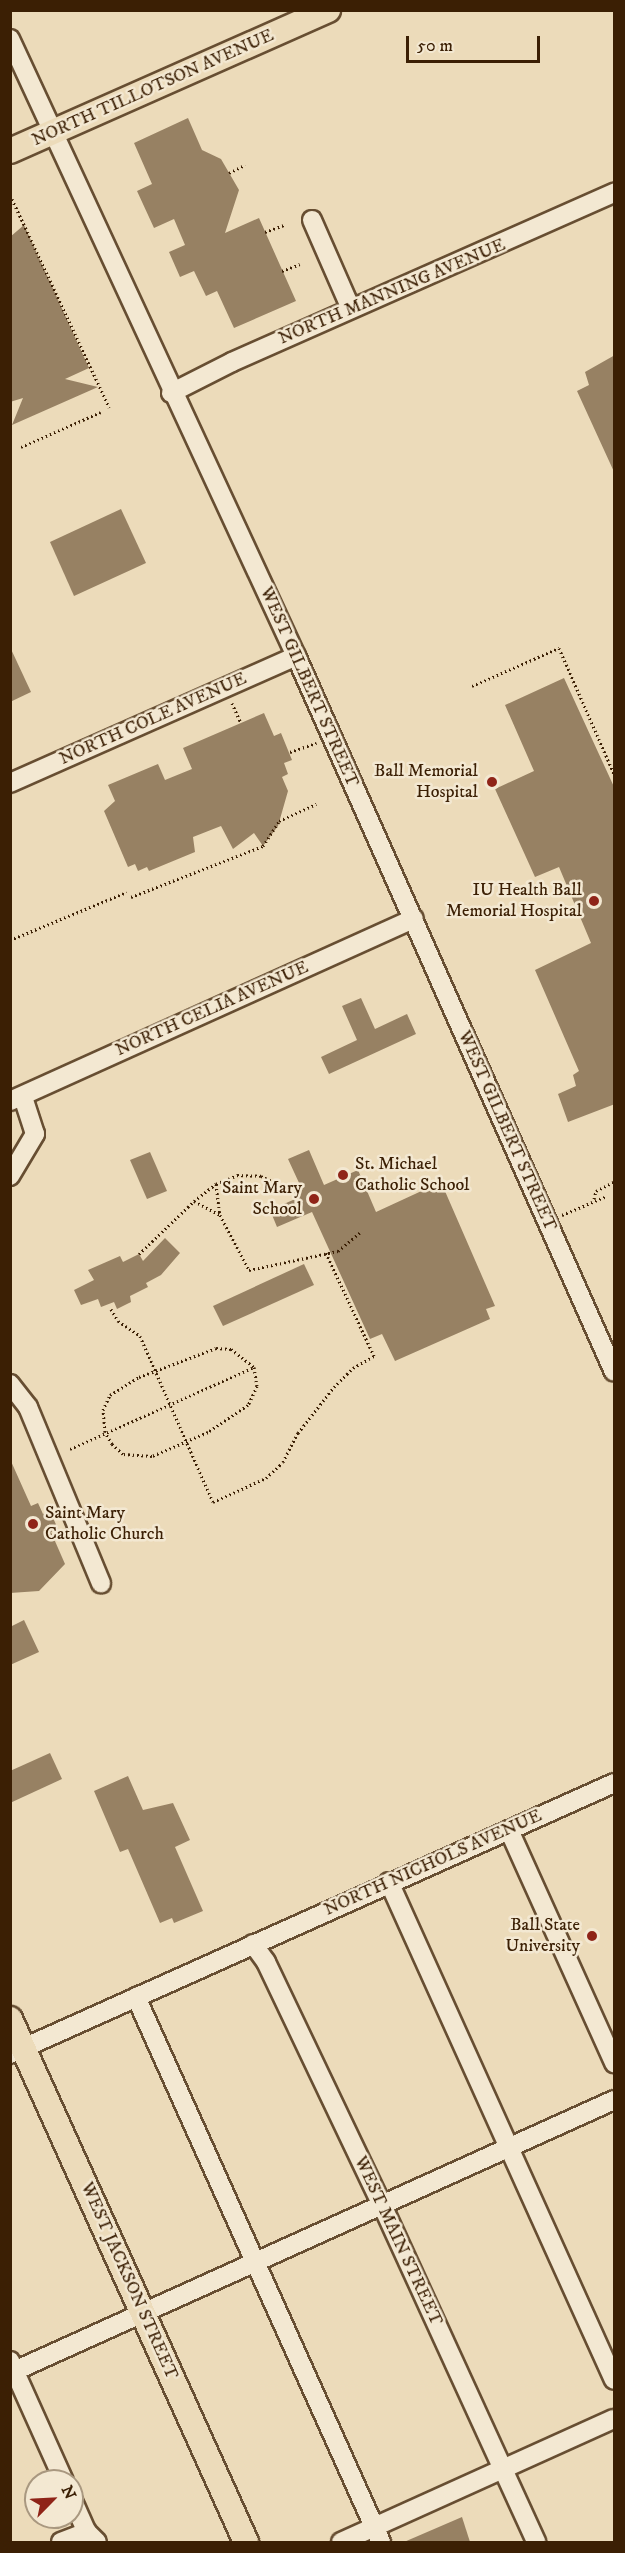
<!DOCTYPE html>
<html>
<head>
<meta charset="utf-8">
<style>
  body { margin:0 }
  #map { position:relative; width:625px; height:2553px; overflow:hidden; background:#ecdbba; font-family:"IM FELL DW Pica",serif }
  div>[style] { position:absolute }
  .building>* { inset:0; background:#978163 }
  .path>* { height:3px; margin-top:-1.5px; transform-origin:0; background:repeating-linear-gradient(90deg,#3b1f04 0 1.5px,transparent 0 4.5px) }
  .roads { filter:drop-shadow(2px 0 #674e32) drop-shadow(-2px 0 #674e32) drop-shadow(0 2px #674e32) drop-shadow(0 -2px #674e32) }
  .minor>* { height:18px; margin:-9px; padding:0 9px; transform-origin:9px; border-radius:9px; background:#f3e8d2 }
  .major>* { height:24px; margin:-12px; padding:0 12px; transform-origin:12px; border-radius:12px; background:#ecdbba }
  .dots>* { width:16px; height:16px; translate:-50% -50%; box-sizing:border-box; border:3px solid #f3e8d2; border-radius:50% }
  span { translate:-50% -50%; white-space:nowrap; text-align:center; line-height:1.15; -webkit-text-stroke:5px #f3e8d2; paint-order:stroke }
  .street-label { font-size:18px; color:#3b1f04 }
  .poi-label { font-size:18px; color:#3b1f04 }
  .right { translate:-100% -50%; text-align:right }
  .left { translate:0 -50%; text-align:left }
  .frame { position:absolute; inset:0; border:12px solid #3b1f04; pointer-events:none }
  .north { position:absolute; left:24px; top:2469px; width:60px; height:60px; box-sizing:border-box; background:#f3e8d2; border:2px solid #a99880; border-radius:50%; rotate:66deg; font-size:16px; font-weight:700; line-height:24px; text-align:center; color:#3b1f04 }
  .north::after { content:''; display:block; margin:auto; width:21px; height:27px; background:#8f2418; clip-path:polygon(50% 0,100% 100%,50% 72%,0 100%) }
  .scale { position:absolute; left:406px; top:36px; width:134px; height:27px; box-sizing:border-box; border:3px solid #3b1f04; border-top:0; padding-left:8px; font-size:18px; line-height:21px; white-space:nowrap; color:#3b1f04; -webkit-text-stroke:4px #f3e8d2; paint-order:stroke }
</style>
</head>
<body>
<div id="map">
  <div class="building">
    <i style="clip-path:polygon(188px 118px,202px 150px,221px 159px,239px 190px,225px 233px,259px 218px,296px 301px,234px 328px,217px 291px,206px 296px,194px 271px,180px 277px,169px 252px,185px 245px,174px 219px,154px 228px,137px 191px,152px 184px,134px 143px)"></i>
    <i style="clip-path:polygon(24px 225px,89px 368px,65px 379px,98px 387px,12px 425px,23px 398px,10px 402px,10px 237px)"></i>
    <i style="clip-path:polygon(615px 355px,615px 474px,577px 391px,589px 385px,585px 372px)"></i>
    <i style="clip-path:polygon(121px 509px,146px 563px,74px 596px,50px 542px)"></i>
    <i style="clip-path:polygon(10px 647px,31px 692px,10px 702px)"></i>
    <i style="clip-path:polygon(564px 678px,615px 789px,615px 1104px,568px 1122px,558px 1094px,576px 1086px,573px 1075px,579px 1071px,535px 970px,591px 943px,559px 867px,535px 877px,495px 789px,534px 771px,505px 705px)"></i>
    <i style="clip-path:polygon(264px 713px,274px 736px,281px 733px,292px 760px,284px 763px,288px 774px,282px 777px,288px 791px,278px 826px,263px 846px,254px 833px,233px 849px,221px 826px,193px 837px,195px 852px,149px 871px,147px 867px,138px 871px,135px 864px,128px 867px,104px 811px,115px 801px,108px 785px,158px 764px,165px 780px,192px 769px,183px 748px)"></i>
    <i style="clip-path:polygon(361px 998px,375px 1029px,407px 1014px,416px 1034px,329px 1074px,321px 1057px,357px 1040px,342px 1006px)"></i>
    <i style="clip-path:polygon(309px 1150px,324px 1185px,358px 1170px,376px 1212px,441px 1182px,495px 1306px,486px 1309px,490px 1319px,395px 1361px,382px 1334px,370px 1339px,312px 1212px,277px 1227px,270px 1210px,293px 1200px,300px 1185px,288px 1159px)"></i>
    <i style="clip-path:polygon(150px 1152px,167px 1191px,147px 1199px,130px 1160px)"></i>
    <i style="clip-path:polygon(165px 1238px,180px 1253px,161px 1275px,146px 1283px,148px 1287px,130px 1296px,131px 1302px,117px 1309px,114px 1302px,101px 1307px,98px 1299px,81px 1305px,74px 1290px,94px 1280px,88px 1270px,120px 1256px,123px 1262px,139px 1254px,143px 1261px)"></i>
    <i style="clip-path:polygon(304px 1264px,314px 1285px,223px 1326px,213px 1306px)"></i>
    <i style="clip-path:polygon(10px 1459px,31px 1506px,38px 1503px,43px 1514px,50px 1511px,58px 1529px,51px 1532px,65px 1564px,39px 1591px,10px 1593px)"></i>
    <i style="clip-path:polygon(24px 1620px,39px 1652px,10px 1665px,10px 1627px)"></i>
    <i style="clip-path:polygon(50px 1753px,62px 1779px,10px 1803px,10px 1771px)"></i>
    <i style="clip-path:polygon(128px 1776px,143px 1810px,173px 1803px,190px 1840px,175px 1847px,203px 1911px,174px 1923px,172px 1918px,160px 1923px,128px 1849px,120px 1852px,94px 1791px)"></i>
    <i style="clip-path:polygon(462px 2517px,470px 2542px,404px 2542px)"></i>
  </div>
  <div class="path">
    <i style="left:229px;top:173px;width:18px;rotate:-27deg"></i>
    <i style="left:12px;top:199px;width:230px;rotate:65deg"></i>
    <i style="left:265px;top:232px;width:20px;rotate:-20deg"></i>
    <i style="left:282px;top:271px;width:19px;rotate:-21deg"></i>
    <i style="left:21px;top:447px;width:87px;rotate:-23.6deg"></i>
    <i style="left:472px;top:686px;width:95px;rotate:-23.6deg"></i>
    <i style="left:559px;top:648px;width:137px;rotate:66.4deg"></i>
    <i style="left:232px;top:703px;width:22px;rotate:66deg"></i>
    <i style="left:290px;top:752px;width:28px;rotate:-19deg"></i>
    <i style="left:131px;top:897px;width:142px;rotate:-21.1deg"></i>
    <i style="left:263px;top:846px;width:30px;rotate:-57deg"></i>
    <i style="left:279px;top:821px;width:41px;rotate:-24.7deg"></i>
    <i style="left:10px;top:940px;width:126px;rotate:-22.3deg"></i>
    <i style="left:216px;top:1184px;width:31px;rotate:83deg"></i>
    <i style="left:220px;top:1215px;width:62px;rotate:62.2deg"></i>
    <i style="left:249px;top:1270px;width:91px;rotate:-12.1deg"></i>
    <i style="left:338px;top:1251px;width:30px;rotate:-40deg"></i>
    <i style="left:594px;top:1199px;width:8px;rotate:-76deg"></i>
    <i style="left:596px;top:1191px;width:20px;rotate:-27deg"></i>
    <i style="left:194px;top:1201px;width:30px;rotate:28deg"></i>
    <i style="left:562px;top:1215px;width:49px;rotate:-22.9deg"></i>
    <i style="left:139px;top:1254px;width:76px;rotate:-43.9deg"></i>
    <i style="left:194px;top:1201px;width:28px;rotate:-38deg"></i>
    <i style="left:216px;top:1184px;width:23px;rotate:-23deg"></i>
    <i style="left:237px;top:1175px;width:24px;rotate:2deg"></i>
    <i style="left:261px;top:1176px;width:39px;rotate:24deg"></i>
    <i style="left:111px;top:1309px;width:14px;rotate:60deg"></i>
    <i style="left:118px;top:1321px;width:27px;rotate:34deg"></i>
    <i style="left:140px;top:1336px;width:181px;rotate:66.3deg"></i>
    <i style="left:213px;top:1502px;width:58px;rotate:-24.4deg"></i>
    <i style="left:266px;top:1478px;width:23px;rotate:-43deg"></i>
    <i style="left:283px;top:1462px;width:33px;rotate:-63deg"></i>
    <i style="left:298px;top:1433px;width:58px;rotate:-52deg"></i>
    <i style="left:334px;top:1387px;width:27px;rotate:-45deg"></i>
    <i style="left:353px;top:1368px;width:24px;rotate:-30deg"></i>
    <i style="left:374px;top:1356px;width:114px;rotate:-115deg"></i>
    <i style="left:216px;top:1348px;width:15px;rotate:4deg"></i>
    <i style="left:231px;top:1349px;width:29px;rotate:38deg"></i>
    <i style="left:254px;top:1367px;width:19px;rotate:81deg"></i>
    <i style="left:257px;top:1386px;width:21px;rotate:115deg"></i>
    <i style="left:248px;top:1405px;width:48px;rotate:146deg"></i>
    <i style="left:208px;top:1432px;width:61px;rotate:156.8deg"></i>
    <i style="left:152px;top:1456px;width:29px;rotate:-176deg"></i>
    <i style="left:123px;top:1454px;width:15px;rotate:-138deg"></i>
    <i style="left:112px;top:1444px;width:14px;rotate:-120deg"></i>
    <i style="left:105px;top:1432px;width:22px;rotate:-95deg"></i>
    <i style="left:103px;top:1410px;width:17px;rotate:-65deg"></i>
    <i style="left:110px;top:1395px;width:34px;rotate:-32deg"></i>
    <i style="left:139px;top:1377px;width:82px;rotate:-20.6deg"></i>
    <i style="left:70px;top:1449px;width:201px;rotate:-24deg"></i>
  </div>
  <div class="roads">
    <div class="minor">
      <i style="left:10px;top:39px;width:680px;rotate:65.13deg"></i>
      <i style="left:296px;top:656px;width:783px;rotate:66.05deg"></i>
      <i style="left:312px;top:220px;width:97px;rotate:66.3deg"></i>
      <i style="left:171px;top:393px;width:68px;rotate:-26.9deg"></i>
      <i style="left:232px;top:362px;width:418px;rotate:-23.9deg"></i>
      <i style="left:10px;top:783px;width:313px;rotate:-23.9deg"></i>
      <i style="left:10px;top:1101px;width:443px;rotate:-24.3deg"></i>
      <i style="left:10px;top:1176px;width:49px;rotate:-59.2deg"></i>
      <i style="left:35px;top:1134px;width:40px;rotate:-108deg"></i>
      <i style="left:10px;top:1384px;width:29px;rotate:52deg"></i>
      <i style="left:28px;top:1407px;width:191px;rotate:67.5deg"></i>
      <i style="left:509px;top:1830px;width:256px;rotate:65.7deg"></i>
      <i style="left:389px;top:1882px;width:546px;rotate:65.69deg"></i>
      <i style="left:253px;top:1944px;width:22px;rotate:54deg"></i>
      <i style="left:266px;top:1962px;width:269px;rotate:64.5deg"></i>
      <i style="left:382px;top:2205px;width:371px;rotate:65.4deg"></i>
      <i style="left:136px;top:1997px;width:598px;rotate:65.79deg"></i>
      <i style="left:10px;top:2054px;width:662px;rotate:-24.16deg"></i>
      <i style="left:10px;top:2361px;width:132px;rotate:65.8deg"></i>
      <i style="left:10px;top:2373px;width:663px;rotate:-24.32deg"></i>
      <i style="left:72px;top:2499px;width:36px;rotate:66deg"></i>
      <i style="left:87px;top:2532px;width:14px;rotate:45deg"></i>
      <i style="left:61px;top:2542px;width:28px;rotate:-21deg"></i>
      <i style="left:341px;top:2542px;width:299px;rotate:-24.3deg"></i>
    </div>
    <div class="major">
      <i style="left:10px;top:151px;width:348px;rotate:-23.9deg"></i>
      <i style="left:10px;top:2019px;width:574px;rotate:65.71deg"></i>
    </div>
  </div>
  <div class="dots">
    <i style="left:492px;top:782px;background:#8f2418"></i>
    <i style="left:594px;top:901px;background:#8f2418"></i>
    <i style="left:343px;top:1175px;background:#8f2418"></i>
    <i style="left:314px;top:1199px;background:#8f2418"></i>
    <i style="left:33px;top:1524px;background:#8f2418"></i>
    <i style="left:592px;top:1936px;background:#8f2418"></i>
  </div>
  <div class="street-label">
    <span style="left:153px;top:88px;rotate:-24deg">NORTH TILLOTSON AVENUE</span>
    <span style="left:392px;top:292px;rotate:-23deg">NORTH MANNING AVENUE</span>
    <span style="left:309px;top:687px;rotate:66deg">WEST GILBERT STREET</span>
    <span style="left:153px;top:719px;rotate:-24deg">NORTH COLE AVENUE</span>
    <span style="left:212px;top:1009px;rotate:-24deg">NORTH CELIA AVENUE</span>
    <span style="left:507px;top:1131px;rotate:66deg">WEST GILBERT STREET</span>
    <span style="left:433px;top:1863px;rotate:-24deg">NORTH NICHOLS AVENUE</span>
    <span style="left:398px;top:2241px;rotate:65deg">WEST MAIN STREET</span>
    <span style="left:129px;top:2281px;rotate:66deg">WEST JACKSON STREET</span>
  </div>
  <div class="poi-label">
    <span class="right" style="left:478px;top:782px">Ball Memorial<br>Hospital</span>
    <span class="right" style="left:582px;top:901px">IU Health Ball<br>Memorial Hospital</span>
    <span class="left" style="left:355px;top:1175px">St. Michael<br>Catholic School</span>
    <span class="right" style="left:302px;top:1199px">Saint Mary<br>School</span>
    <span class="left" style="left:45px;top:1524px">Saint Mary<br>Catholic Church</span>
    <span class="right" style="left:580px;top:1936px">Ball State<br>University</span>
  </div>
  <div class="frame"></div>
  <div class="north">N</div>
  <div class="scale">50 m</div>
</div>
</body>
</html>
